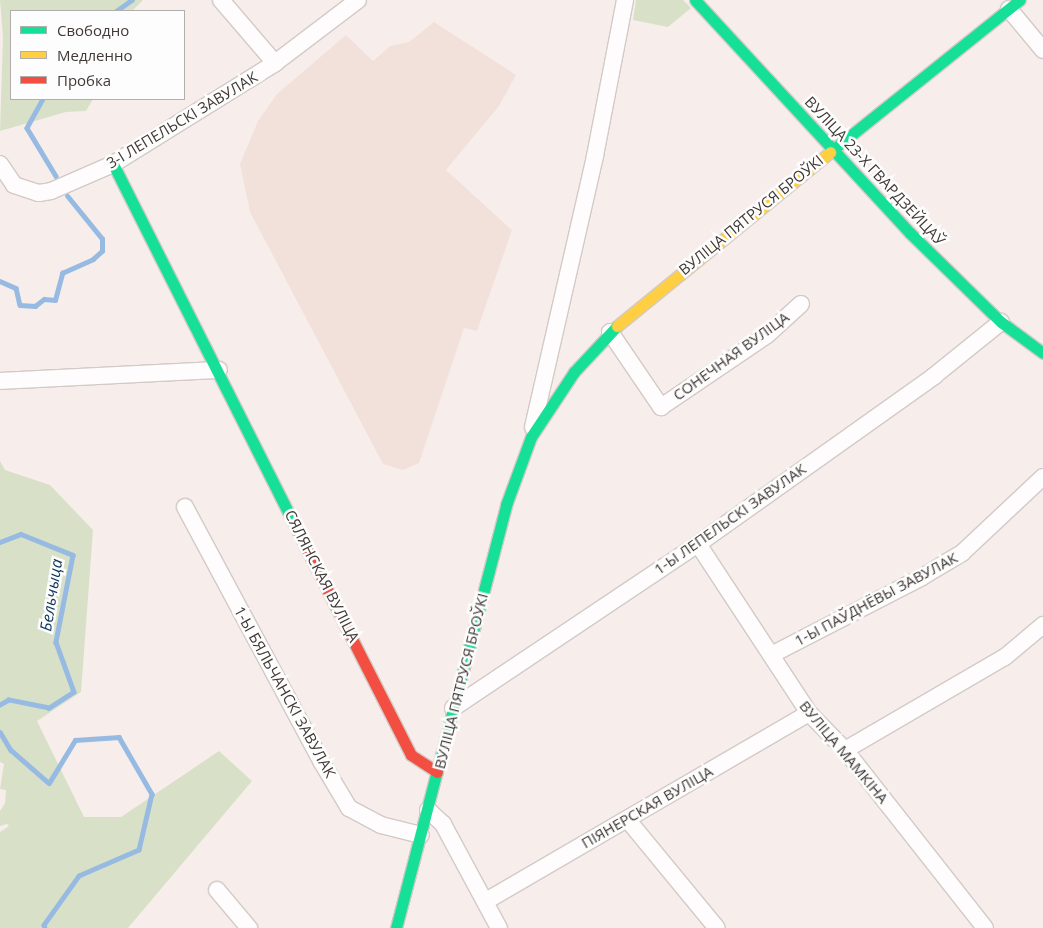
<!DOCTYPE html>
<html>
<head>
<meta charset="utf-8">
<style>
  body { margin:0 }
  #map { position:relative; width:1043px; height:928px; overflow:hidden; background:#f7eeeb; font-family:"Open Sans",sans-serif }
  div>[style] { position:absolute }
  .built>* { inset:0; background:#f2e1da }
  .green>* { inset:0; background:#d8e1c8 }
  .stream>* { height:4.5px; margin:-2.25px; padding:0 2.25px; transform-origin:2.25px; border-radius:2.25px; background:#97bae2 }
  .roads { filter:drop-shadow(1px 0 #d2cac7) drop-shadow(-1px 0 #d2cac7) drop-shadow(0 1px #d2cac7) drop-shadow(0 -1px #d2cac7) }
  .street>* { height:16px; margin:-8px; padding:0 8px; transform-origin:8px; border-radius:8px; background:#fefcfc }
  .fast>* { height:11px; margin:-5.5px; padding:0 5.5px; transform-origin:5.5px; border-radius:5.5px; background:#16e098 }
  .slow>* { height:11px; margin:-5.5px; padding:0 5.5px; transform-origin:5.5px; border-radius:5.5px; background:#ffcf43 }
  .jam>* { height:11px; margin:-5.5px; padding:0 5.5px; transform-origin:5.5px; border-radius:5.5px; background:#f24e42 }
  span { translate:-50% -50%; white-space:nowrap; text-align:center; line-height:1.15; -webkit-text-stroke:5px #fdfdfd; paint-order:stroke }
  .street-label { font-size:15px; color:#403936 }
  .water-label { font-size:16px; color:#0f365c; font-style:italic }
  .legend { position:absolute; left:10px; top:10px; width:175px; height:90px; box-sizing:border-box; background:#fdfdfd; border:1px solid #b1afad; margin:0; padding:6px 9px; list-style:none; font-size:15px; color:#403936 }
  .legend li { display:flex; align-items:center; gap:10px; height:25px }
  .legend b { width:25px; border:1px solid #b1afad }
</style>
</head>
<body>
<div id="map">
  <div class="built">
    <i style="clip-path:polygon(434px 22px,516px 75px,499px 106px,446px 170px,512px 230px,477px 331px,464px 328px,419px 463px,403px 470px,383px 464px,250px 212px,240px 164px,258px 121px,277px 94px,346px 35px,373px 61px,390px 46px,409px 42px)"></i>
  </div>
  <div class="green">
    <i style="clip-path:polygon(0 0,143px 0,132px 11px,11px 11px,11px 99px,93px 99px,86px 111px,66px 112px,0 131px,3px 37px)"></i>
    <i style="clip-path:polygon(636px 0,683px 0,691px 8px,668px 27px,633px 20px)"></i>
    <i style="clip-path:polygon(0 461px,5px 470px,50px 485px,93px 530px,81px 692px,37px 721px,84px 817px,121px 817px,219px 751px,252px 781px,128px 928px,0 928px,0 832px,9px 826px,7px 824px,0 826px,0 811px,5px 803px,6px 790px,0 789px,4px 764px,0 762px)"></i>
  </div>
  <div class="stream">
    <i style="left:116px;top:11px;width:19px;rotate:-35deg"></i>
    <i style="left:43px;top:99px;width:33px;rotate:119deg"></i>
    <i style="left:27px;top:128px;width:56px;rotate:58.9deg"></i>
    <i style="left:0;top:281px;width:17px;rotate:24deg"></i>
    <i style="left:16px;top:288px;width:17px;rotate:77deg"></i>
    <i style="left:20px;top:305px;width:15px;rotate:4deg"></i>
    <i style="left:35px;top:306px;width:11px;rotate:-38deg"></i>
    <i style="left:44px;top:299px;width:11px;rotate:5deg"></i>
    <i style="left:55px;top:300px;width:28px;rotate:-75deg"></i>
    <i style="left:62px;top:273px;width:34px;rotate:-24deg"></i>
    <i style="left:93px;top:259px;width:12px;rotate:-42deg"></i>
    <i style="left:102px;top:251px;width:12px;rotate:-90deg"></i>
    <i style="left:102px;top:239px;width:55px;rotate:-129.1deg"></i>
    <i style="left:0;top:542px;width:22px;rotate:-21deg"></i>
    <i style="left:21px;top:534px;width:56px;rotate:22deg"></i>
    <i style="left:73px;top:555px;width:89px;rotate:101.1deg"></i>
    <i style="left:56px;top:642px;width:53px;rotate:70.2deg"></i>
    <i style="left:74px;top:692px;width:30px;rotate:147deg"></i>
    <i style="left:49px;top:708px;width:41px;rotate:-168.7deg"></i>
    <i style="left:9px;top:700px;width:10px;rotate:151deg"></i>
    <i style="left:0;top:732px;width:21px;rotate:59deg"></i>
    <i style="left:11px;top:750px;width:50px;rotate:41deg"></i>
    <i style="left:49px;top:783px;width:50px;rotate:-58.8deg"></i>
    <i style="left:75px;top:740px;width:44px;rotate:-3.9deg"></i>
    <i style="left:119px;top:737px;width:66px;rotate:59.9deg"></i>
    <i style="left:152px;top:794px;width:57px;rotate:103.1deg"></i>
    <i style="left:139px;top:850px;width:65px;rotate:156.6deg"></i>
    <i style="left:79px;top:876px;width:60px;rotate:125.5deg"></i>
    <i style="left:44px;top:925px;width:3px;rotate:72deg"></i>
  </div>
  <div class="roads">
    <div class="street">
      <i style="left:221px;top:0;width:83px;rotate:49.4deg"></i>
      <i style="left:1009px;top:9px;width:53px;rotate:50.3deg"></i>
      <i style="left:0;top:164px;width:25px;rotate:56deg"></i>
      <i style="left:14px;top:185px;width:26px;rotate:18deg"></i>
      <i style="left:39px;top:193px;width:12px;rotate:-9deg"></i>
      <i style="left:51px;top:191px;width:68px;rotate:-23.5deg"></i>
      <i style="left:113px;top:164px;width:191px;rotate:-31.9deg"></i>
      <i style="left:275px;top:63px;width:104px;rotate:-37.2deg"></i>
      <i style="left:610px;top:332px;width:91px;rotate:55.8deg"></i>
      <i style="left:661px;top:407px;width:128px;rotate:-34.2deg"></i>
      <i style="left:767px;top:335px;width:46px;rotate:-42.4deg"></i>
      <i style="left:0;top:381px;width:219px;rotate:-2.9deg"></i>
      <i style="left:533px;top:427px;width:278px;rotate:-77.1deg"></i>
      <i style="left:595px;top:156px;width:159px;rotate:-79.1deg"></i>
      <i style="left:185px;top:507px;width:288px;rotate:61.8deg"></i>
      <i style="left:321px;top:761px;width:55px;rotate:59.2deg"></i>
      <i style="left:349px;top:808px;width:36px;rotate:28deg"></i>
      <i style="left:381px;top:825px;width:41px;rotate:14deg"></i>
      <i style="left:698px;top:544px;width:202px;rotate:56.7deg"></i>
      <i style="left:809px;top:713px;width:52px;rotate:45.8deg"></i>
      <i style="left:845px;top:750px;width:226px;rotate:51.8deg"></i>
      <i style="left:771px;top:655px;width:170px;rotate:-27.3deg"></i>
      <i style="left:922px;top:577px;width:47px;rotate:-31deg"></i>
      <i style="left:962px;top:553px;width:111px;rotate:-43.2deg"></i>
      <i style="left:453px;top:708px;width:295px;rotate:-33.8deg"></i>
      <i style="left:698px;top:544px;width:290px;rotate:-35.4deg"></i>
      <i style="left:934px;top:376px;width:86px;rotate:-38.9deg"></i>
      <i style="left:845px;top:750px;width:185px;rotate:-30.2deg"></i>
      <i style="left:1005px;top:657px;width:50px;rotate:-40.1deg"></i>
      <i style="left:428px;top:810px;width:21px;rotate:43deg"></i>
      <i style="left:443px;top:824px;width:118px;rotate:61.7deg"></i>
      <i style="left:627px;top:819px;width:141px;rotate:50.5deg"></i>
      <i style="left:217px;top:890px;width:50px;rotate:49.9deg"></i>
      <i style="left:486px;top:901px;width:374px;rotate:-30.2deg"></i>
    </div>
    <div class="fast">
      <i style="left:695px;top:0;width:317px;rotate:47.3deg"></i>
      <i style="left:910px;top:233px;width:127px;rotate:44.4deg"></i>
      <i style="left:1001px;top:322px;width:52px;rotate:36.4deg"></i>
      <i style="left:830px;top:152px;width:243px;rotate:-38.7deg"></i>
      <i style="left:113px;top:164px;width:428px;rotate:63.3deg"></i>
      <i style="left:396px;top:928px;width:437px;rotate:-75.4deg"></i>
      <i style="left:506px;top:505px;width:72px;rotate:-69.8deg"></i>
      <i style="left:531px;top:437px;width:78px;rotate:-56.5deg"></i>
      <i style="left:574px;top:372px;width:63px;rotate:-46.9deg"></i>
    </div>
    <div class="slow">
      <i style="left:617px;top:326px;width:275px;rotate:-39.2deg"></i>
    </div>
    <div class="jam">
      <i style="left:305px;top:546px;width:234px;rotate:63.1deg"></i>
      <i style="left:411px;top:755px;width:31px;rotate:33deg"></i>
    </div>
  </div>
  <div class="street-label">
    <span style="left:182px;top:120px;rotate:-31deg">3-І ЛЕПЕЛЬСКІ ЗАВУЛАК</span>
    <span style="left:875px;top:171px;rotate:47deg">ВУЛІЦА 23-Х ГВАРДЗЕЙЦАЎ</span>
    <span style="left:751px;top:215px;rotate:-39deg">ВУЛІЦА ПЯТРУСЯ БРОЎКІ</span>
    <span style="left:731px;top:356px;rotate:-36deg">СОНЕЧНАЯ ВУЛІЦА</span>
    <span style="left:730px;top:519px;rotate:-35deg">1-Ы ЛЕПЕЛЬСКІ ЗАВУЛАК</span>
    <span style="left:322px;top:576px;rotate:63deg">СЯЛЯНСКАЯ ВУЛІЦА</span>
    <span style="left:876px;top:599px;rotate:-28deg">1-Ы ПАЎДНЁВЫ ЗАВУЛАК</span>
    <span style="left:461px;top:681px;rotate:-76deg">ВУЛІЦА ПЯТРУСЯ БРОЎКІ</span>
    <span style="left:285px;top:692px;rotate:61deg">1-Ы БЯЛЬЧАНСКІ ЗАВУЛАК</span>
    <span style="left:844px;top:752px;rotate:50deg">ВУЛІЦА МАМКІНА</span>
    <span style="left:647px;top:807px;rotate:-30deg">ПІЯНЕРСКАЯ ВУЛІЦА</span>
  </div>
  <div class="water-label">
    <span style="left:51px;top:595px;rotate:-81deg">Бельчыца</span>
  </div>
  <ul class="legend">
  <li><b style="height:6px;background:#16e098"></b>Свободно</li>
  <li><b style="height:6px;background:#ffcf43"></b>Медленно</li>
  <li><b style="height:6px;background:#f24e42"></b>Пробка</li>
  </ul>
</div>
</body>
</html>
